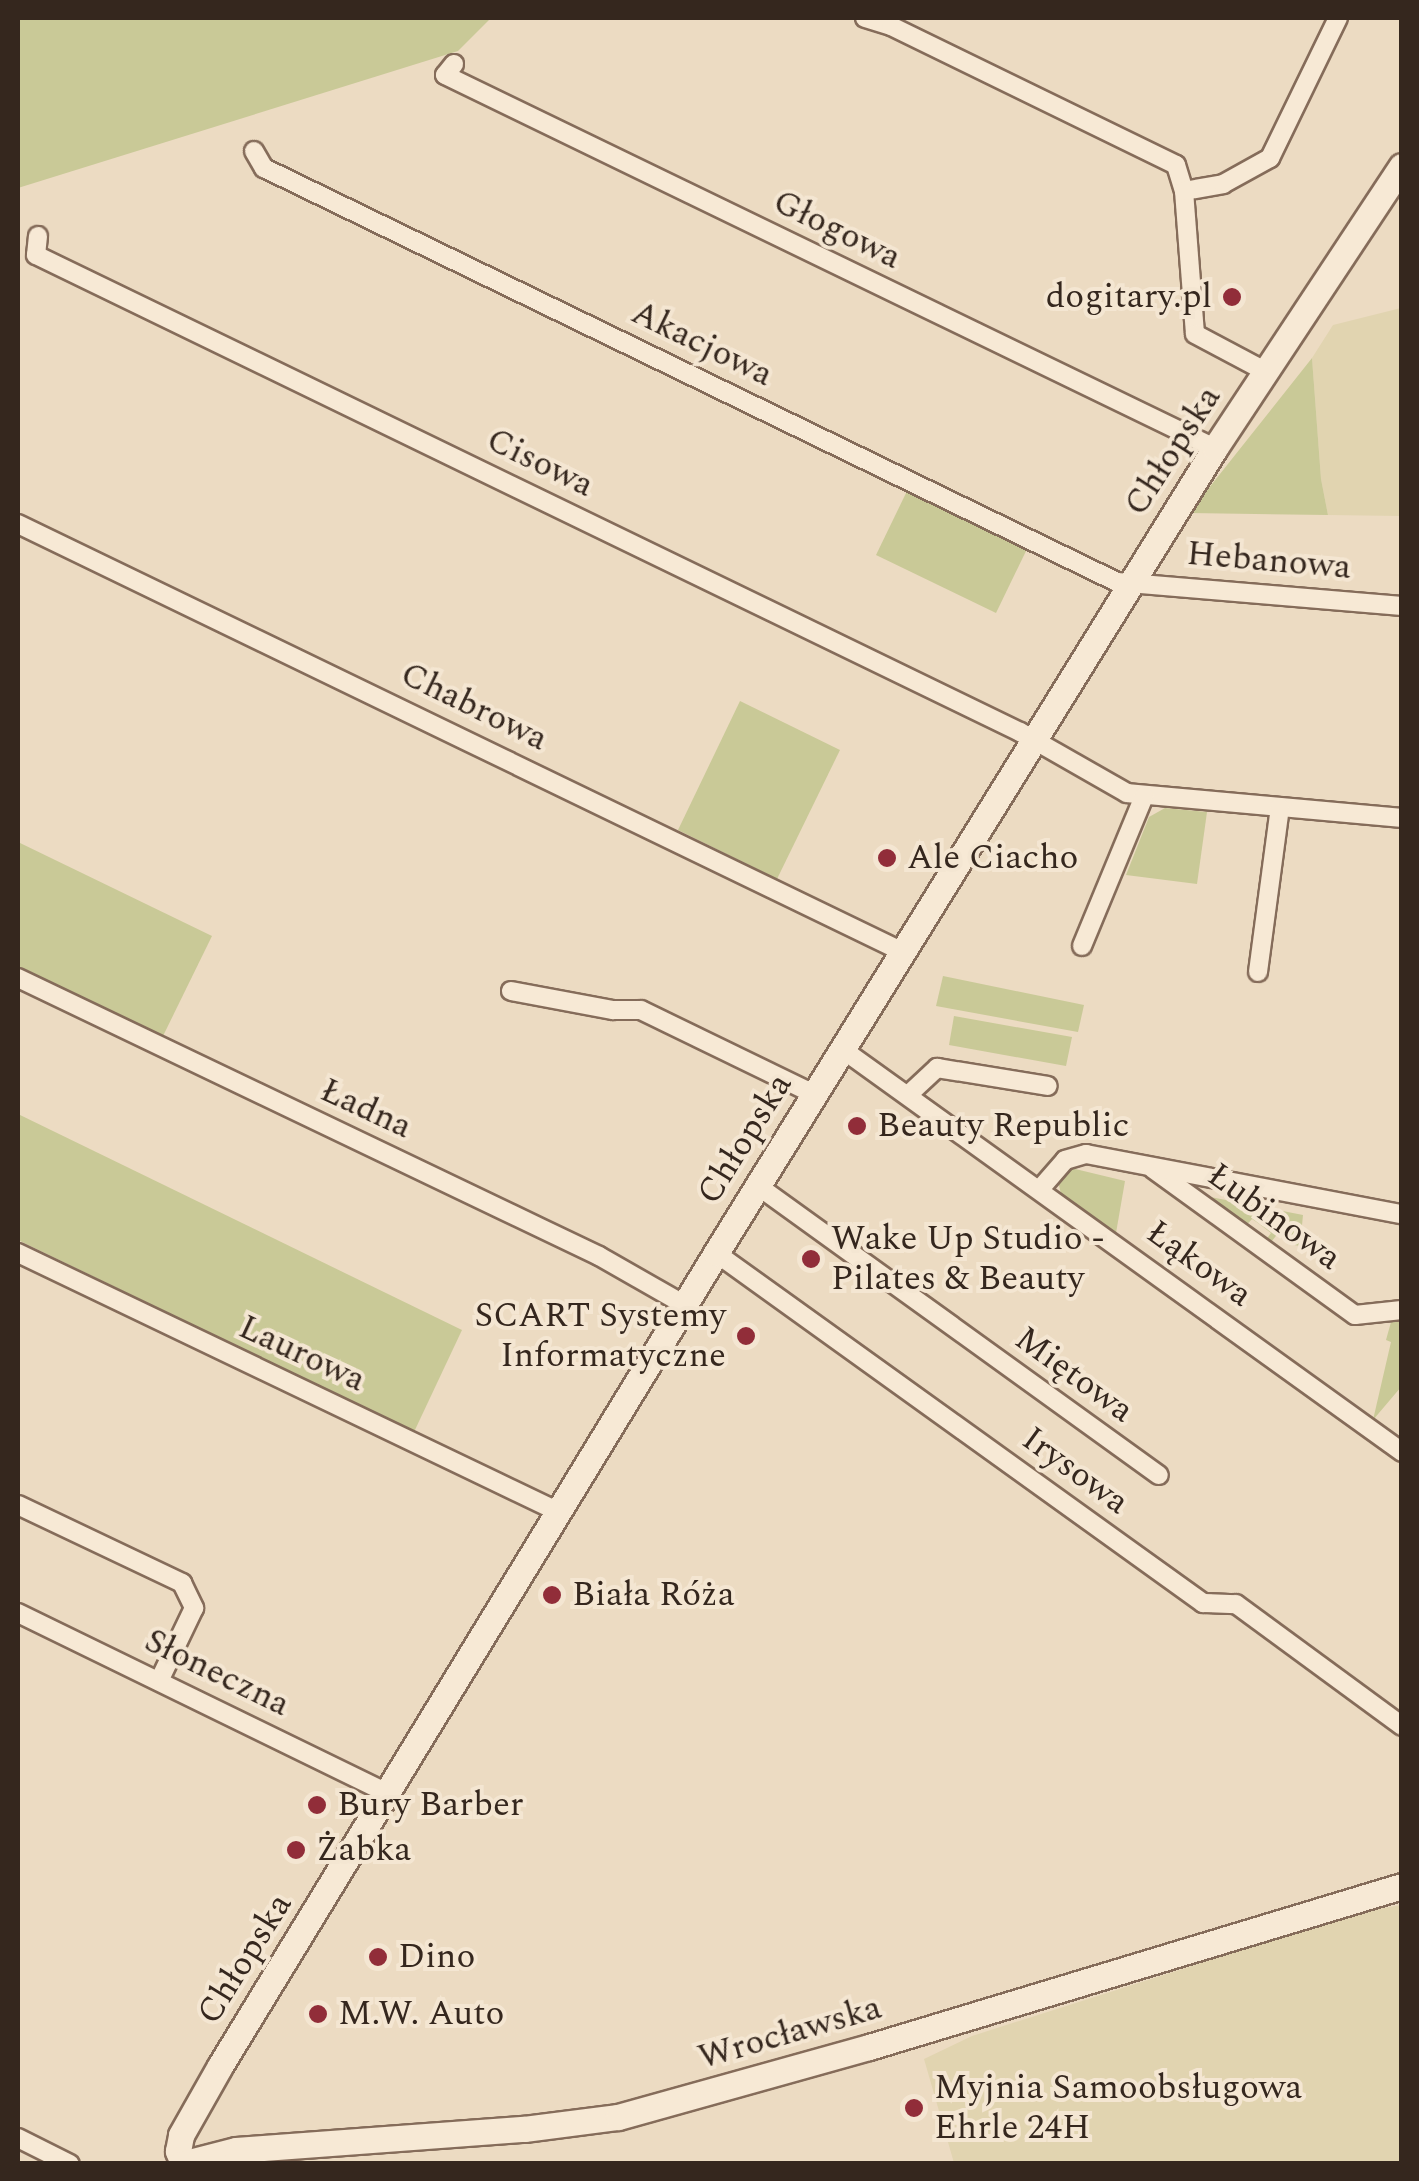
<!DOCTYPE html>
<html>
<head>
<meta charset="utf-8">
<style>
  body { margin:0 }
  #map { position:relative; width:1419px; height:2181px; overflow:hidden; background:#ecdbc2; font-family:Spectral,serif }
  div>[style] { position:absolute }
  .farmland>* { inset:0; background:#e1d4b0 }
  .green>* { inset:0; background:#c9c997 }
  .roads { filter:drop-shadow(2px 0 #856c5a) drop-shadow(-2px 0 #856c5a) drop-shadow(0 2px #856c5a) drop-shadow(0 -2px #856c5a) }
  .street>* { height:18px; margin:-9px; padding:0 9px; transform-origin:9px; border-radius:9px; background:#f7e9d5 }
  .secondary>* { height:25px; margin:-12.5px; padding:0 12.5px; transform-origin:12.5px; border-radius:12.5px; background:#f7e9d5 }
  .dots>* { width:28px; height:28px; translate:-50% -50%; box-sizing:border-box; border:5px solid #f4e6d2; border-radius:50% }
  span { translate:-50% -50%; white-space:nowrap; text-align:center; line-height:1.15; -webkit-text-stroke:8px #f4e6d2; paint-order:stroke }
  .street-label { font-size:35px; color:#35271e }
  .poi-label { font-size:35px; color:#35271e }
  .right { translate:-100% -50%; text-align:right }
  .left { translate:0 -50%; text-align:left }
  .frame { position:absolute; inset:0; border:20px solid #35271e; pointer-events:none }
</style>
</head>
<body>
<div id="map">
  <div class="farmland">
    <i style="clip-path:polygon(1401px 308px,1401px 516px,1328px 515px,1321px 479px,1312px 358px,1333px 325px)"></i>
    <i style="clip-path:polygon(1401px 1905px,1401px 2163px,954px 2163px,924px 2059px,972px 2036px,1362px 1912px)"></i>
  </div>
  <div class="green">
    <i style="clip-path:polygon(18px 18px,491px 18px,458px 51px,18px 188px)"></i>
    <i style="clip-path:polygon(1312px 358px,1321px 479px,1328px 515px,1189px 513px)"></i>
    <i style="clip-path:polygon(907px 491px,1027px 549px,996px 613px,876px 555px)"></i>
    <i style="clip-path:polygon(740px 701px,840px 750px,777px 879px,678px 830px)"></i>
    <i style="clip-path:polygon(1165px 808px,1207px 812px,1197px 884px,1126px 875px,1149px 817px)"></i>
    <i style="clip-path:polygon(18px 842px,212px 936px,163px 1036px,18px 966px)"></i>
    <i style="clip-path:polygon(943px 976px,1084px 1005px,1078px 1032px,936px 1006px)"></i>
    <i style="clip-path:polygon(954px 1016px,1072px 1037px,1066px 1066px,949px 1045px)"></i>
    <i style="clip-path:polygon(18px 1114px,462px 1330px,414px 1432px,18px 1240px)"></i>
    <i style="clip-path:polygon(1067px 1167px,1125px 1181px,1116px 1233px,1061px 1194px,1058px 1181px)"></i>
    <i style="clip-path:polygon(1195px 1194px,1303px 1215px,1300px 1246px,1289px 1244px,1291px 1239px,1280px 1231px,1267px 1247px,1263px 1244px,1271px 1233px,1258px 1223px,1252px 1219px,1243px 1229px)"></i>
    <i style="clip-path:polygon(1401px 1320px,1401px 1387px,1373px 1420px,1391px 1342px,1386px 1340px,1391px 1322px)"></i>
  </div>
  <div class="roads">
    <div class="street">
      <i style="left:865px;top:18px;width:27px;rotate:17deg"></i>
      <i style="left:891px;top:26px;width:317px;rotate:26deg"></i>
      <i style="left:1176px;top:165px;width:27px;rotate:73deg"></i>
      <i style="left:1184px;top:191px;width:143px;rotate:85.6deg"></i>
      <i style="left:1195px;top:334px;width:79px;rotate:27.9deg"></i>
      <i style="left:454px;top:64px;width:14px;rotate:129deg"></i>
      <i style="left:445px;top:75px;width:856px;rotate:25.85deg"></i>
      <i style="left:254px;top:151px;width:20px;rotate:60deg"></i>
      <i style="left:264px;top:168px;width:948px;rotate:25.89deg"></i>
      <i style="left:1117px;top:582px;width:286px;rotate:4.8deg"></i>
      <i style="left:1184px;top:191px;width:40px;rotate:-10deg"></i>
      <i style="left:1223px;top:184px;width:54px;rotate:-29deg"></i>
      <i style="left:1270px;top:158px;width:156px;rotate:-64.1deg"></i>
      <i style="left:38px;top:236px;width:19px;rotate:96deg"></i>
      <i style="left:36px;top:255px;width:1094px;rotate:25.86deg"></i>
      <i style="left:1020px;top:732px;width:123px;rotate:29.7deg"></i>
      <i style="left:1127px;top:793px;width:276px;rotate:5.2deg"></i>
      <i style="left:18px;top:524px;width:981px;rotate:25.81deg"></i>
      <i style="left:1082px;top:946px;width:162px;rotate:-67.5deg"></i>
      <i style="left:1258px;top:972px;width:166px;rotate:-82.4deg"></i>
      <i style="left:18px;top:978px;width:644px;rotate:25.57deg"></i>
      <i style="left:599px;top:1256px;width:99px;rotate:29.7deg"></i>
      <i style="left:511px;top:991px;width:104px;rotate:10.6deg"></i>
      <i style="left:613px;top:1010px;width:28px"></i>
      <i style="left:641px;top:1010px;width:192px;rotate:25.9deg"></i>
      <i style="left:842px;top:1049px;width:690px;rotate:35.74deg"></i>
      <i style="left:908px;top:1095px;width:40px;rotate:-43deg"></i>
      <i style="left:937px;top:1068px;width:112px;rotate:9.2deg"></i>
      <i style="left:1153px;top:1169px;width:249px;rotate:35.9deg"></i>
      <i style="left:1355px;top:1315px;width:47px;rotate:-6.1deg"></i>
      <i style="left:758px;top:1186px;width:494px;rotate:35.8deg"></i>
      <i style="left:1040px;top:1189px;width:38px;rotate:-49deg"></i>
      <i style="left:1065px;top:1160px;width:22px;rotate:-16deg"></i>
      <i style="left:1086px;top:1154px;width:322px;rotate:10.8deg"></i>
      <i style="left:18px;top:1253px;width:600px;rotate:25.58deg"></i>
      <i style="left:716px;top:1253px;width:600px;rotate:35.7deg"></i>
      <i style="left:1203px;top:1603px;width:33px;rotate:2deg"></i>
      <i style="left:1236px;top:1604px;width:206px;rotate:36.3deg"></i>
      <i style="left:18px;top:1505px;width:182px;rotate:25.4deg"></i>
      <i style="left:182px;top:1583px;width:28px;rotate:64deg"></i>
      <i style="left:194px;top:1608px;width:81px;rotate:115.6deg"></i>
      <i style="left:18px;top:1613px;width:411px;rotate:26deg"></i>
      <i style="left:18px;top:2138px;width:58px;rotate:26.6deg"></i>
    </div>
    <div class="secondary">
      <i style="left:183px;top:2163px;width:13px;rotate:-113deg"></i>
      <i style="left:178px;top:2151px;width:16px;rotate:-79deg"></i>
      <i style="left:181px;top:2135px;width:79px;rotate:-60.5deg"></i>
      <i style="left:220px;top:2066px;width:952px;rotate:-58.61deg"></i>
      <i style="left:716px;top:1253px;width:947px;rotate:-58.21deg"></i>
      <i style="left:1215px;top:448px;width:338px;rotate:-56.5deg"></i>
      <i style="left:181px;top:2164px;width:57px;rotate:-14.3deg"></i>
      <i style="left:236px;top:2150px;width:289px;rotate:-4.2deg"></i>
      <i style="left:524px;top:2129px;width:95px;rotate:-7.3deg"></i>
      <i style="left:618px;top:2117px;width:261px;rotate:-15.6deg"></i>
      <i style="left:869px;top:2047px;width:557px;rotate:-16.81deg"></i>
    </div>
  </div>
  <div class="dots">
    <i style="left:1232px;top:297px;background:#912d39"></i>
    <i style="left:887px;top:858px;background:#912d39"></i>
    <i style="left:857px;top:1126px;background:#912d39"></i>
    <i style="left:811px;top:1259px;background:#912d39"></i>
    <i style="left:746px;top:1336px;background:#912d39"></i>
    <i style="left:552px;top:1595px;background:#912d39"></i>
    <i style="left:317px;top:1805px;background:#912d39"></i>
    <i style="left:296px;top:1850px;background:#912d39"></i>
    <i style="left:378px;top:1957px;background:#912d39"></i>
    <i style="left:318px;top:2014px;background:#912d39"></i>
    <i style="left:914px;top:2108px;background:#912d39"></i>
  </div>
  <div class="street-label">
    <span style="left:837px;top:230px;rotate:26deg">Głogowa</span>
    <span style="left:702px;top:344px;rotate:26deg">Akacjowa</span>
    <span style="left:1173px;top:451px;rotate:-57deg">Chłopska</span>
    <span style="left:540px;top:463px;rotate:26deg">Cisowa</span>
    <span style="left:1269px;top:561px;rotate:5deg">Hebanowa</span>
    <span style="left:474px;top:707px;rotate:26deg">Chabrowa</span>
    <span style="left:366px;top:1109px;rotate:25deg">Ładna</span>
    <span style="left:745px;top:1139px;rotate:-58deg">Chłopska</span>
    <span style="left:1274px;top:1217px;rotate:36deg">Łubinowa</span>
    <span style="left:1199px;top:1264px;rotate:36deg">Łąkowa</span>
    <span style="left:302px;top:1354px;rotate:25deg">Laurowa</span>
    <span style="left:1074px;top:1375px;rotate:36deg">Miętowa</span>
    <span style="left:1075px;top:1471px;rotate:36deg">Irysowa</span>
    <span style="left:217px;top:1673px;rotate:26deg">Słoneczna</span>
    <span style="left:245px;top:1959px;rotate:-58deg">Chłopska</span>
    <span style="left:790px;top:2033px;rotate:-16deg">Wrocławska</span>
  </div>
  <div class="poi-label">
    <span class="right" style="left:1212px;top:297px">dogitary.pl</span>
    <span class="left" style="left:907px;top:858px">Ale Ciacho</span>
    <span class="left" style="left:877px;top:1126px">Beauty Republic</span>
    <span class="left" style="left:831px;top:1259px">Wake Up Studio -<br>Pilates &amp; Beauty</span>
    <span class="right" style="left:726px;top:1336px">SCART Systemy<br>Informatyczne</span>
    <span class="left" style="left:572px;top:1595px">Biała Róża</span>
    <span class="left" style="left:337px;top:1805px">Bury Barber</span>
    <span class="left" style="left:316px;top:1850px">Żabka</span>
    <span class="left" style="left:398px;top:1957px">Dino</span>
    <span class="left" style="left:338px;top:2014px">M.W. Auto</span>
    <span class="left" style="left:934px;top:2108px">Myjnia Samoobsługowa<br>Ehrle 24H</span>
  </div>
  <div class="frame"></div>
</div>
</body>
</html>
